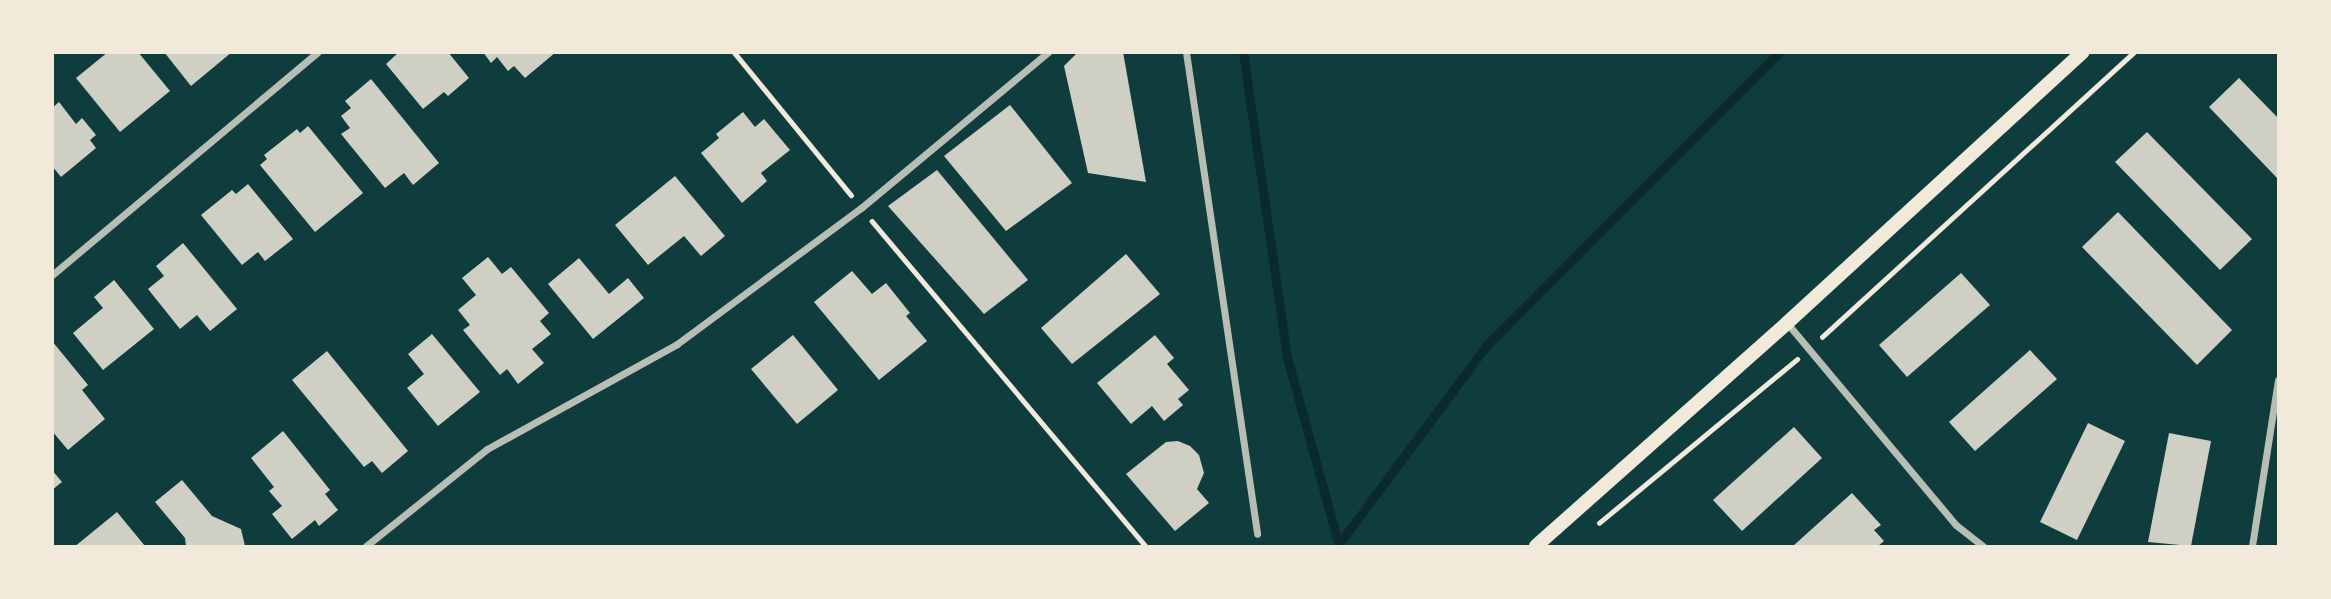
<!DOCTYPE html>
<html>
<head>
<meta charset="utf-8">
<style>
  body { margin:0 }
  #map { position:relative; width:2331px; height:599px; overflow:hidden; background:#0f3d3e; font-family:Overpass,sans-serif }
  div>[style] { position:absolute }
  .stream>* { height:9px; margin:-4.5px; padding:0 4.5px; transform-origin:4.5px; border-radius:4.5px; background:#0a2a2b }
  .building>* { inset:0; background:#cfcfc3 }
  .path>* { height:4.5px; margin:-2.25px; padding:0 2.25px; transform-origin:2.25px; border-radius:2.25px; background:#f1e9da }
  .minor>* { height:7px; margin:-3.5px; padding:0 3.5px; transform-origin:3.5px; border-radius:3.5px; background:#b8beb3 }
  .secondary>* { height:14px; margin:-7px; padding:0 7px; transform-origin:7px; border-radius:7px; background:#f1e9da }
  span { translate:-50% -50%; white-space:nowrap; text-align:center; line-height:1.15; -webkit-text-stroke:6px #f1e9da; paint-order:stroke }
  .frame { position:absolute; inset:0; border:54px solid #f1e9da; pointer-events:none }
</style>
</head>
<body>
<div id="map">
  <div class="stream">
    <i style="left:1243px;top:52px;width:308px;rotate:81.8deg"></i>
    <i style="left:1287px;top:357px;width:196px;rotate:74.6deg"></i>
    <i style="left:1339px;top:544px;width:248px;rotate:-53.4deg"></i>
    <i style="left:1487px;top:345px;width:414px;rotate:-45deg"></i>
  </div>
  <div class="building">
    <i style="clip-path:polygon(108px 52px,138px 52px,170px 91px,120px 132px,76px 78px)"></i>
    <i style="clip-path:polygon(164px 52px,232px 52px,191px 86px)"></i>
    <i style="clip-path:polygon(399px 52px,448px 52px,469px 78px,448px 96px,444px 92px,423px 109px,386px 64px)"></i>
    <i style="clip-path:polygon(483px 52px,556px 52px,525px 78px,514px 66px,508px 71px,497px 57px,491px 63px)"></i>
    <i style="clip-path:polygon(1078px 52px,1123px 52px,1146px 182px,1088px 173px,1064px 66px)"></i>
    <i style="clip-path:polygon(2239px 78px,2278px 118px,2278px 179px,2209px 107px)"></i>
    <i style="clip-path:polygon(371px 79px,439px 163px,413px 185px,404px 173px,385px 188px,341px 134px,350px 128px,341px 116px,351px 108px,345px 101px)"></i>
    <i style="clip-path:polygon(59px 102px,76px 124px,82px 118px,96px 135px,90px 140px,96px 148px,61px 177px,52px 166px,52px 108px)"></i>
    <i style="clip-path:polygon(1010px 105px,1072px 183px,1006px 231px,944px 156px)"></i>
    <i style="clip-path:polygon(743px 112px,755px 127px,764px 119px,790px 150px,761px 173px,767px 181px,742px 203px,701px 153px,719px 138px,716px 134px)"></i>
    <i style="clip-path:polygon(308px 126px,363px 193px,315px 232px,260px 165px,267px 159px,264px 155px,297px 129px,300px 133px)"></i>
    <i style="clip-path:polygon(2147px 132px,2252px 239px,2220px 270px,2115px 162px)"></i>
    <i style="clip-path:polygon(937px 170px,1028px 280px,984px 314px,888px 206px)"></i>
    <i style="clip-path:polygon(675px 176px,725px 236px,701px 256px,684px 236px,648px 265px,615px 225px)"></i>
    <i style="clip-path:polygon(248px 184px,293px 239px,265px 261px,258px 252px,242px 265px,201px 215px,232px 190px,236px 194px)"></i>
    <i style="clip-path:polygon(2118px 212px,2232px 330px,2197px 365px,2082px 247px)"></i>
    <i style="clip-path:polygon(183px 243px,237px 309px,210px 331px,197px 315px,180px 329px,148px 289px,164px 276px,156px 266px)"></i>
    <i style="clip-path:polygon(1126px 254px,1160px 294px,1072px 364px,1041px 328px)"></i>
    <i style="clip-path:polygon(488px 257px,502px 274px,511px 267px,549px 313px,540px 321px,551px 334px,532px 349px,544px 363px,518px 384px,507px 369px,500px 375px,463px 330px,470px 325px,458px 310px,476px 295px,462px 278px)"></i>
    <i style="clip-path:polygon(579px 258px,609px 294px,628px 278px,644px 298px,593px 339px,548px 284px)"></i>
    <i style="clip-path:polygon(852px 271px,872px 294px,886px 283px,910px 313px,906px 316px,927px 341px,879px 380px,814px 302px)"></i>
    <i style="clip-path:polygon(1961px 273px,1990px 305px,1907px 377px,1879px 345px)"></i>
    <i style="clip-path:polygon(114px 280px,154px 329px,103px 370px,73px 333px,103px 308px,94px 297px)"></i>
    <i style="clip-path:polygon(432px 334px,480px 392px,438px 426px,407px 388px,424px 374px,408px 354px)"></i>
    <i style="clip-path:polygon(793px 335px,838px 390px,797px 424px,751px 369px)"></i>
    <i style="clip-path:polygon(1155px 335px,1174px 358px,1167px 364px,1189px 390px,1178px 399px,1183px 405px,1164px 421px,1152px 406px,1131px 424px,1097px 383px)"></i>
    <i style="clip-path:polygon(52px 341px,88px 385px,82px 390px,105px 419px,68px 450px,52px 431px)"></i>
    <i style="clip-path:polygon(2030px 350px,2057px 379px,1975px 451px,1949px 422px)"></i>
    <i style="clip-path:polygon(327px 351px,408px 451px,382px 473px,372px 461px,364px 467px,292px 380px)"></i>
    <i style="clip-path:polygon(2088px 423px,2125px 441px,2077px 540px,2040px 522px)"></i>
    <i style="clip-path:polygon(1794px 427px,1822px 458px,1742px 531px,1713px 500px)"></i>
    <i style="clip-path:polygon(283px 431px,330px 490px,325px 494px,338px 510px,319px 526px,315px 520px,292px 539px,272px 514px,282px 506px,269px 491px,274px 487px,251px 458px)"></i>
    <i style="clip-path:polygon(2169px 433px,2211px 441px,2191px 546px,2148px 542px)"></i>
    <i style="clip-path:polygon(1178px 441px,1190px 446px,1199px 455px,1204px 473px,1197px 489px,1209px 503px,1175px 531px,1126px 474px,1166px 442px)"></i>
    <i style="clip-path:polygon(52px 470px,62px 482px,52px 490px)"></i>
    <i style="clip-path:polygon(182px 480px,212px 516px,241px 529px,245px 546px,186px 546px,185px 538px,155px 502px)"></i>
    <i style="clip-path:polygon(1852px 493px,1881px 525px,1874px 530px,1884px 541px,1878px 546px,1793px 546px)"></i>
    <i style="clip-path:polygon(117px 512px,145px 546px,75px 546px,79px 543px)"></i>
  </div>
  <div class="path">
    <i style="left:734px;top:52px;width:185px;rotate:50.7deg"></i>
    <i style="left:872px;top:221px;width:425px;rotate:49.9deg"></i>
    <i style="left:1822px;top:337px;width:423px;rotate:-42.4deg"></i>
    <i style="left:1599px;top:523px;width:257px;rotate:-39.6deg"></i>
  </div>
  <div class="minor">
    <i style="left:1186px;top:52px;width:487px;rotate:81.6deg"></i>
    <i style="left:52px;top:275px;width:347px;rotate:-40deg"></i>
    <i style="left:1787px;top:323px;width:263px;rotate:50.1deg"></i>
    <i style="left:1956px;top:525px;width:34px;rotate:38deg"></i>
    <i style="left:366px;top:546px;width:155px;rotate:-38.7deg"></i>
    <i style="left:487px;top:449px;width:217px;rotate:-28.9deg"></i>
    <i style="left:677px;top:344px;width:229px;rotate:-36.5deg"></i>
    <i style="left:861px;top:208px;width:244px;rotate:-39.8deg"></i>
    <i style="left:2252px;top:546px;width:168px;rotate:-81.1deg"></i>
  </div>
  <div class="secondary">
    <i style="left:1536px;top:546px;width:336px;rotate:-41.6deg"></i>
    <i style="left:1787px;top:323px;width:401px;rotate:-42.5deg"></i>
  </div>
  <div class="frame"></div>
</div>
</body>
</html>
